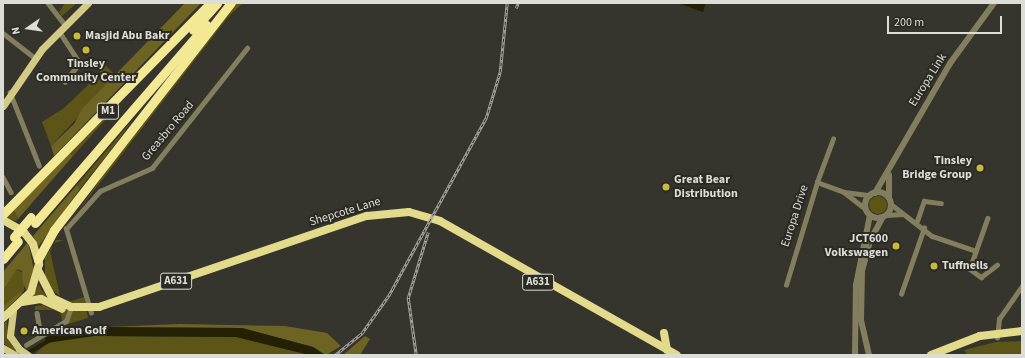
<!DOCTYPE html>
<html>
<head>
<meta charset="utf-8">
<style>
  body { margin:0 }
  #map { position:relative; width:1025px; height:358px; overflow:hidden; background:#35342d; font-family:"Source Sans 3",sans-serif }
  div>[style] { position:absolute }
  .green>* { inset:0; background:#5d5517 }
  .round { border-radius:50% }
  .forest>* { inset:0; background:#6d6424 }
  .water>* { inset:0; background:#232005 }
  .canal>* { height:4px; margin:-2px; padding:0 2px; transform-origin:2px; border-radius:2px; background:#232005 }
  .minor>* { height:4.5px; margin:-2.25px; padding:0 2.25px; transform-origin:2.25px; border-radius:2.25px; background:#837f5e }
  .tertiary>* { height:6px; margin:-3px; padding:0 3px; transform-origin:3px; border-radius:3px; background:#837f5e }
  .tertiary>.ring { margin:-3px; padding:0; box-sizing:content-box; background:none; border:6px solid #837f5e; border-radius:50% }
  .primary>* { height:7px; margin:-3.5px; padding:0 3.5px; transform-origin:3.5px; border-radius:3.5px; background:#d3cb85 }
  .trunk>* { height:8px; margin:-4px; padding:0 4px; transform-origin:4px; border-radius:4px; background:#e3da8c }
  .motorway>* { height:9px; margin:-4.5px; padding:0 4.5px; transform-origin:4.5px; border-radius:4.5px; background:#f3e894 }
  .rail>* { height:2.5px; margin-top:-1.25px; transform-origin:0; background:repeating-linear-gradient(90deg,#2b2a23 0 3px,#a6a5a0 0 6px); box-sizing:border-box; border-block:1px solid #a6a5a0 }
  .motorway-bridge>* { height:9px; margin:-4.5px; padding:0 4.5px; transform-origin:4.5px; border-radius:4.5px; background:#f3e894 }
  .dots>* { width:11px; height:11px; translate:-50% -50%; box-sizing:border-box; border:2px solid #2b2a23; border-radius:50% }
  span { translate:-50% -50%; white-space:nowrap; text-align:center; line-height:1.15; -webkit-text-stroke:4px #2b2a23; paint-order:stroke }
  .shield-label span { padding:1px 3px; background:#2b2a23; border:1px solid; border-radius:3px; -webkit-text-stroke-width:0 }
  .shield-label { font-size:11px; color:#ddddd8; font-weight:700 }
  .poi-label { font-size:12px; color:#ddddd8; font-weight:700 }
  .left { translate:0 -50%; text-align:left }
  .right { translate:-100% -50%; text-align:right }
  .street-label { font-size:12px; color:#ddddd8 }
  .frame { position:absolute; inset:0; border:4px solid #ddddd8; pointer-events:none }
  .north { position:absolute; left:8px; top:8px; width:40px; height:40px; -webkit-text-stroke:3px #2b2a23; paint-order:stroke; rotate:257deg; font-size:11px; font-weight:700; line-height:16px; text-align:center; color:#ddddd8 }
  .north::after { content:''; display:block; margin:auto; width:14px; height:18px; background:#ddddd8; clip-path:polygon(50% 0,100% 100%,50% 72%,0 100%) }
  .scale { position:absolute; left:887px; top:16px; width:115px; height:18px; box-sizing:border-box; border:2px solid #ddddd8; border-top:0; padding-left:5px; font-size:12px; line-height:14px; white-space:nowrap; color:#ddddd8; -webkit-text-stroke:3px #2b2a23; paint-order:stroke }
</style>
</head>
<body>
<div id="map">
  <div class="green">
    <i style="clip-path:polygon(65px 3px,77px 3px,62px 16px,59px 12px)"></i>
    <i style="clip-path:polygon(236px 3px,243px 3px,228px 17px,75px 215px,150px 110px)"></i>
    <i style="clip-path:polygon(101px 61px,116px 76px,51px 146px,42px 122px,64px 108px,101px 73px,95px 67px)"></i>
    <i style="clip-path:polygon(124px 99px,73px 156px,69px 153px)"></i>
    <i style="clip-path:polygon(134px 118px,118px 141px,80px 189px,77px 185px)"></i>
    <i class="round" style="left:869px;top:196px;width:18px;height:18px"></i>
    <i style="clip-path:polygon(14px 210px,18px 219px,16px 221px,6px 218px)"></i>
    <i style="clip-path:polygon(56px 240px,64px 240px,54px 243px,50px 251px,60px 296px,52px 290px,45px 277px,45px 257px)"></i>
    <i style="clip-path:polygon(17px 269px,24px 274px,24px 291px,3px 306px,3px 291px)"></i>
    <i style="clip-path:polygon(39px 284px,41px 289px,47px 297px,33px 296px)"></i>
    <i style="clip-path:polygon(84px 297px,88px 318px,68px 324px,62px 320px,60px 311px,68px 302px)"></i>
    <i style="clip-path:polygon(43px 305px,53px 310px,35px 310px,35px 306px)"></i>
    <i style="clip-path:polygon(7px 321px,9px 340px,19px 355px,3px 343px,3px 323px)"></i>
    <i style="clip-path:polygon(94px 336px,245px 337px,309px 355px,35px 354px,47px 343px,59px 339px)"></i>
    <i style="clip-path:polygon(1022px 341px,1022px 355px,968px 355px,964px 350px,996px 342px)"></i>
  </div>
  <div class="forest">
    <i style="clip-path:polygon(185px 3px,201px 3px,54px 156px,51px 146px,74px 124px,82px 109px)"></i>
    <i style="clip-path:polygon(69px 153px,73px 156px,18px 219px,14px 210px)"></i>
    <i style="clip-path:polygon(77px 185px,80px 189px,38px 247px,33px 236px)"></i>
    <i style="clip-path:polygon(28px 242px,34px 270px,27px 291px,23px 284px,22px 271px,17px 269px,3px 291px,3px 272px)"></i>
    <i style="clip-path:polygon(19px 293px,23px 293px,3px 312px,3px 306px)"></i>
    <i style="clip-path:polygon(180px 324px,285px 326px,327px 333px,341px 346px,326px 355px,313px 347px,242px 328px,108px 327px)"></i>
    <i style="clip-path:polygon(365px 336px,370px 339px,360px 355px,343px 355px)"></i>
  </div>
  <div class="water">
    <i style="clip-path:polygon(678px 3px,706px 3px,703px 12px)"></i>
    <i style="clip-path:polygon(69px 327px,242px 328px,313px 347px,325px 355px,309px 355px,236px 337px,94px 336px,47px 343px,45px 338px)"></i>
  </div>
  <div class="canal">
    <i style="left:26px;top:354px;width:28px;rotate:-30deg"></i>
  </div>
  <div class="minor">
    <i style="left:48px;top:3px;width:28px;rotate:52deg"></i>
    <i style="left:59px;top:31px;width:38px;rotate:57deg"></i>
    <i style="left:80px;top:63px;width:24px;rotate:128deg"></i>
    <i style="left:3px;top:33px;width:41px;rotate:38deg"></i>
    <i style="left:10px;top:92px;width:79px;rotate:68.3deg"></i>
    <i style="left:3px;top:177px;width:17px;rotate:62deg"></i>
    <i style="left:817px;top:182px;width:46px;rotate:-69.6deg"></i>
    <i style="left:844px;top:192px;width:28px;rotate:38deg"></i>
    <i style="left:891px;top:204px;width:52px;rotate:38deg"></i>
    <i style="left:932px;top:236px;width:46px;rotate:18.8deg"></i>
    <i style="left:887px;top:215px;width:15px;rotate:-4deg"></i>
    <i style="left:988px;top:218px;width:54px;rotate:109.4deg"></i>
    <i style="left:970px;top:269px;width:14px;rotate:36deg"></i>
    <i style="left:981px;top:277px;width:20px;rotate:-37deg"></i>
    <i style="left:917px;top:221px;width:21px;rotate:-71deg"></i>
    <i style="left:924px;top:201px;width:17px;rotate:7deg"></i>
    <i style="left:786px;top:285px;width:108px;rotate:-73.2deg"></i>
    <i style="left:817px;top:182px;width:29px;rotate:20deg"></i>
    <i style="left:844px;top:192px;width:26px;rotate:7deg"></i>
    <i style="left:901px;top:294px;width:70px;rotate:-70.8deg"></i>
    <i style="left:37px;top:313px;width:22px;rotate:80deg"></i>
    <i style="left:91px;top:313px;width:88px;rotate:-106.6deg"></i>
    <i style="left:66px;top:229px;width:51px;rotate:-48.2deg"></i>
    <i style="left:100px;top:191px;width:57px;rotate:-23.9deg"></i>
    <i style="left:152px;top:168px;width:153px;rotate:-51.6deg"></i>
    <i style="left:997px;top:338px;width:19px;rotate:-84deg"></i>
    <i style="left:999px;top:319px;width:40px;rotate:-55.1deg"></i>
    <i style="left:26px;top:345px;width:47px;rotate:-31deg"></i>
    <i style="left:66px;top:321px;width:15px;rotate:-70deg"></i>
  </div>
  <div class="tertiary">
    <i style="left:889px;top:175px;width:23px;rotate:90deg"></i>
    <i class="ring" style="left:865px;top:192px;width:20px;height:20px"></i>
    <i style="left:875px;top:193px;width:151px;rotate:-59.9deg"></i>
    <i style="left:951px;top:62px;width:73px;rotate:-53.9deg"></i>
    <i style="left:855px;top:355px;width:70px;rotate:-89.2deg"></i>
    <i style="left:856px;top:285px;width:71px;rotate:-78.7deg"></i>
    <i style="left:869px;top:355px;width:37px;rotate:-103deg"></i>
    <i style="left:861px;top:319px;width:48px;rotate:-88.8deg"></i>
    <i style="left:862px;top:271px;width:31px;rotate:-75deg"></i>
    <i style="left:870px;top:241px;width:27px;rotate:-62deg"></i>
  </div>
  <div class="primary">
    <i style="left:3px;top:106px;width:69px;rotate:-55.6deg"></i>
    <i style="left:42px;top:49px;width:65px;rotate:-45deg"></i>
    <i style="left:13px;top:311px;width:25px;rotate:97deg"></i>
    <i style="left:10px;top:336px;width:16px;rotate:55deg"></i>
    <i style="left:19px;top:349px;width:11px;rotate:34deg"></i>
    <i style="left:3px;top:348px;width:14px;rotate:30deg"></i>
  </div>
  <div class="trunk">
    <i style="left:3px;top:220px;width:23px;rotate:29deg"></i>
    <i style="left:23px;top:231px;width:16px;rotate:52deg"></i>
    <i style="left:33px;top:244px;width:21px;rotate:73deg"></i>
    <i style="left:39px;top:264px;width:29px;rotate:106deg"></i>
    <i style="left:31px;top:292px;width:38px;rotate:137deg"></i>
    <i style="left:38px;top:270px;width:31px;rotate:63deg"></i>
    <i style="left:52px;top:298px;width:21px;rotate:25deg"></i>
    <i style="left:71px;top:307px;width:28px"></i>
    <i style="left:99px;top:307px;width:283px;rotate:-18.8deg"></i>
    <i style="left:367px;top:216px;width:42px;rotate:-5.4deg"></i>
    <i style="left:409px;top:212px;width:32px;rotate:16deg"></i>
    <i style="left:440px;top:221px;width:272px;rotate:29.5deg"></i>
    <i style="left:22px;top:302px;width:19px;rotate:-9deg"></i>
    <i style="left:41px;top:299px;width:23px;rotate:25deg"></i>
    <i style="left:664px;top:333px;width:17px;rotate:80deg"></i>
    <i style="left:931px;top:355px;width:53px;rotate:-21.2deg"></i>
    <i style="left:980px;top:336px;width:42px;rotate:-6.8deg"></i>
  </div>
  <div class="motorway">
    <i style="left:193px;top:30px;width:36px;rotate:-48deg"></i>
    <i style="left:3px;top:214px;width:296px;rotate:-45.5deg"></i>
    <i style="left:35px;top:223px;width:262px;rotate:-49.2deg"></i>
    <i style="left:3px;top:259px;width:23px;rotate:-50deg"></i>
    <i style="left:38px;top:259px;width:33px;rotate:-61deg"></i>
    <i style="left:54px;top:230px;width:288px;rotate:-52.1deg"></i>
  </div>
  <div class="rail">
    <i style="left:516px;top:8px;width:5px;rotate:-68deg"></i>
    <i style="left:335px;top:355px;width:35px;rotate:-39deg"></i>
    <i style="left:362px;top:333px;width:47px;rotate:-54.6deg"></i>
    <i style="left:389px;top:295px;width:202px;rotate:-61.3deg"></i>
    <i style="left:486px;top:118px;width:48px;rotate:-73.1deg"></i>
    <i style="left:500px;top:72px;width:69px;rotate:-84.2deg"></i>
    <i style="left:416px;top:355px;width:58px;rotate:-98deg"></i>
    <i style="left:408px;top:298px;width:69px;rotate:-73.1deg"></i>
  </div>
  <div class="motorway-bridge">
    <i style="left:14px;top:237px;width:26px;rotate:-50deg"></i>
  </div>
  <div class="dots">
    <i style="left:77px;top:36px;background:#caba3a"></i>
    <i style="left:86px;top:50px;background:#caba3a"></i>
    <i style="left:980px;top:168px;background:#caba3a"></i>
    <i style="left:666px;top:187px;background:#caba3a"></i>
    <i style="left:896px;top:246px;background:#caba3a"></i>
    <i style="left:934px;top:266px;background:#caba3a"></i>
    <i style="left:24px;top:331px;background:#caba3a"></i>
  </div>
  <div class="shield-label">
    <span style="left:108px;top:111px">M1</span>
    <span style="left:176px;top:281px">A631</span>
    <span style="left:538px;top:282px">A631</span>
  </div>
  <div class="poi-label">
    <span class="left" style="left:85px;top:36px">Masjid Abu Bakr</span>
    <span style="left:86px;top:71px">Tinsley<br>Community Center</span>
    <span class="right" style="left:972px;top:168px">Tinsley<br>Bridge Group</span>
    <span class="left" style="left:674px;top:187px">Great Bear<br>Distribution</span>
    <span class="right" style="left:888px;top:246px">JCT600<br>Volkswagen</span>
    <span class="left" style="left:942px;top:266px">Tuffnells</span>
    <span class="left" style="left:32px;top:331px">American Golf</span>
  </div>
  <div class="street-label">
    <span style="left:928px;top:80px;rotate:-58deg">Europa Link</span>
    <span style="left:168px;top:131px;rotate:-50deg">Greasbro Road</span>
    <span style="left:345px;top:212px;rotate:-17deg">Shepcote Lane</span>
    <span style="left:795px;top:216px;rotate:-72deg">Europa Drive</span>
  </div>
  <div class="frame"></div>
  <div class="north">N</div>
  <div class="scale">200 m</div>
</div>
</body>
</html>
